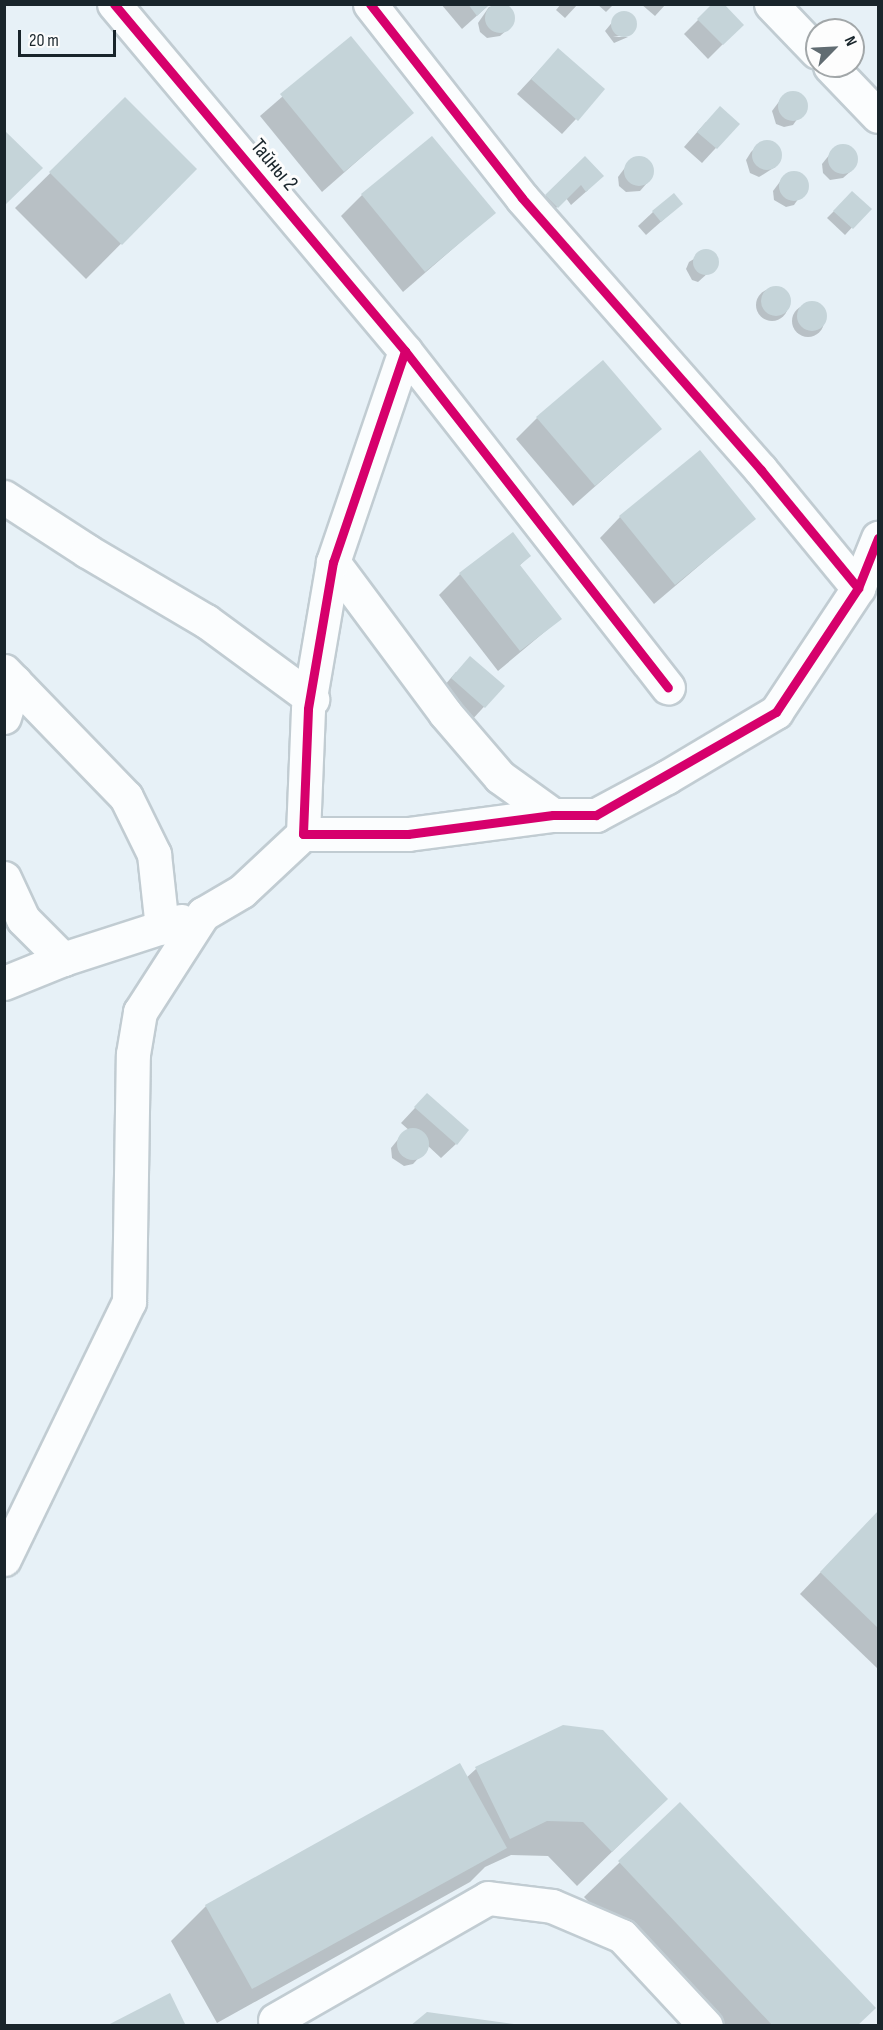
<!DOCTYPE html>
<html>
<head>
<meta charset="utf-8">
<style>
  body { margin:0 }
  #map { position:relative; width:883px; height:2030px; overflow:hidden; background:#e7f1f7; font-family:"Sofia Sans Condensed",sans-serif }
  div>[style] { position:absolute }
  .shadow>* { inset:0; background:#0003 }
  .round { border-radius:50% }
  .building>* { inset:0; background:#c5d4d9 }
  .roads { filter:drop-shadow(2px 0 #c1ccd2) drop-shadow(-2px 0 #c1ccd2) drop-shadow(0 2px #c1ccd2) drop-shadow(0 -2px #c1ccd2) }
  .minor>* { height:33px; margin:-16.5px; padding:0 16.5px; transform-origin:16.5px; border-radius:16.5px; background:#fbfdfe }
  .cycleway>* { height:9px; margin:-4.5px; padding:0 4.5px; transform-origin:4.5px; border-radius:4.5px; background:#d6006c }
  span { translate:-50% -50%; white-space:nowrap; text-align:center; line-height:1.15; -webkit-text-stroke:6px #fdfdfd; paint-order:stroke }
  .street-label { font-size:22px; color:#19252b }
  .frame { position:absolute; inset:0; border:6px solid #19252b; pointer-events:none }
  .north { position:absolute; left:805px; top:18px; width:60px; height:60px; box-sizing:border-box; background:#fdfdfd; border:2px solid #a2a7a9; border-radius:50%; rotate:66deg; font-size:16px; font-weight:700; line-height:24px; text-align:center; color:#19252b }
  .north::after { content:''; display:block; margin:auto; width:21px; height:27px; background:#616c72; clip-path:polygon(50% 0,100% 100%,50% 72%,0 100%) }
  .scale { position:absolute; left:18px; top:30px; width:98px; height:27px; box-sizing:border-box; border:3px solid #19252b; border-top:0; padding-left:8px; font-size:18px; line-height:21px; white-space:nowrap; color:#19252b; -webkit-text-stroke:4px #fdfdfd; paint-order:stroke }
</style>
</head>
<body>
<div id="map">
  <div class="shadow">
    <i style="clip-path:polygon(441px 4px,490px 4px,462px 29px)"></i>
    <i style="clip-path:polygon(504px 4px,514px 17px,508px 29px,500px 36px,487px 38px,480px 32px,478px 23px,489px 7px)"></i>
    <i style="clip-path:polygon(561px 4px,578px 4px,565px 18px,556px 10px)"></i>
    <i style="clip-path:polygon(597px 4px,614px 4px,606px 12px)"></i>
    <i style="clip-path:polygon(641px 4px,666px 4px,655px 16px)"></i>
    <i style="clip-path:polygon(714px 4px,742px 25px,708px 59px,684px 34px)"></i>
    <i style="clip-path:polygon(627px 13px,633px 16px,636px 27px,631px 34px,613px 37px,628px 37px,614px 43px,605px 31px,619px 14px)"></i>
    <i style="clip-path:polygon(350px 38px,412px 113px,322px 192px,260px 116px)"></i>
    <i style="clip-path:polygon(558px 50px,603px 90px,562px 134px,517px 94px)"></i>
    <i style="clip-path:polygon(792px 92px,804px 98px,807px 105px,793px 125px,784px 127px,776px 124px,772px 111px,784px 95px)"></i>
    <i style="clip-path:polygon(125px 99px,195px 169px,86px 279px,15px 208px)"></i>
    <i style="clip-path:polygon(706px 122px,738px 124px,702px 163px,684px 147px)"></i>
    <i style="clip-path:polygon(772px 142px,781px 155px,775px 167px,759px 177px,750px 173px,746px 160px,751px 152px,758px 145px)"></i>
    <i style="clip-path:polygon(847px 146px,857px 159px,851px 171px,843px 178px,830px 180px,823px 173px,822px 164px,834px 149px)"></i>
    <i style="clip-path:polygon(585px 158px,588px 190px,571px 205px,566px 198px,543px 221px,532px 210px)"></i>
    <i style="clip-path:polygon(643px 158px,653px 172px,647px 183px,640px 191px,626px 192px,619px 186px,618px 177px,630px 161px)"></i>
    <i style="clip-path:polygon(798px 173px,808px 185px,794px 205px,786px 207px,774px 200px,773px 191px,785px 175px)"></i>
    <i style="clip-path:polygon(852px 193px,869px 209px,845px 235px,827px 218px)"></i>
    <i style="clip-path:polygon(362px 195px,494px 213px,403px 292px,341px 216px)"></i>
    <i style="clip-path:polygon(681px 204px,646px 235px,638px 226px,653px 212px)"></i>
    <i style="clip-path:polygon(708px 250px,715px 254px,718px 264px,698px 282px,692px 280px,686px 269px,689px 262px)"></i>
    <i class="round" style="left:756px;top:289px;width:32px;height:32px"></i>
    <i class="round" style="left:792px;top:305px;width:32px;height:32px"></i>
    <i style="clip-path:polygon(537px 418px,660px 429px,573px 506px,516px 439px)"></i>
    <i style="clip-path:polygon(620px 517px,754px 519px,654px 604px,600px 538px)"></i>
    <i style="clip-path:polygon(529px 556px,519px 566px,560px 619px,498px 671px,439px 595px,460px 574px)"></i>
    <i style="clip-path:polygon(456px 672px,503px 686px,470px 722px,438px 693px)"></i>
    <i style="clip-path:polygon(427px 1095px,456px 1144px,441px 1158px,426px 1144px,426px 1150px,413px 1164px,404px 1166px,392px 1158px,391px 1148px,404px 1132px,411px 1132px,401px 1123px)"></i>
    <i style="clip-path:polygon(878px 1512px,878px 1669px,800px 1594px)"></i>
    <i style="clip-path:polygon(476px 1769px,666px 1799px,577px 1886px,548px 1856px,511px 1855px,485px 1867px,470px 1882px,217px 2023px,171px 1941px,206px 1906px,466px 1778px)"></i>
    <i style="clip-path:polygon(680px 1804px,856px 2026px,706px 2026px,584px 1897px)"></i>
  </div>
  <div class="building">
    <i class="round" style="left:485px;top:3px;width:30px;height:30px"></i>
    <i style="clip-path:polygon(468px 4px,490px 4px,477px 16px)"></i>
    <i style="clip-path:polygon(712px 4px,724px 4px,744px 25px,723px 45px,697px 19px)"></i>
    <i class="round" style="left:611px;top:11px;width:26px;height:26px"></i>
    <i style="clip-path:polygon(351px 36px,414px 113px,344px 172px,280px 94px)"></i>
    <i style="clip-path:polygon(558px 48px,605px 89px,578px 121px,531px 79px)"></i>
    <i class="round" style="left:778px;top:91px;width:30px;height:30px"></i>
    <i style="clip-path:polygon(125px 97px,197px 169px,122px 245px,49px 172px)"></i>
    <i style="clip-path:polygon(720px 106px,740px 124px,717px 149px,697px 132px)"></i>
    <i style="clip-path:polygon(4px 130px,43px 168px,4px 206px)"></i>
    <i style="clip-path:polygon(432px 136px,496px 213px,425px 272px,361px 194px)"></i>
    <i class="round" style="left:752px;top:140px;width:30px;height:30px"></i>
    <i class="round" style="left:828px;top:144px;width:30px;height:30px"></i>
    <i class="round" style="left:624px;top:156px;width:30px;height:30px"></i>
    <i style="clip-path:polygon(585px 156px,604px 176px,586px 192px,581px 185px,558px 208px,545px 195px)"></i>
    <i class="round" style="left:779px;top:171px;width:30px;height:30px"></i>
    <i style="clip-path:polygon(852px 191px,872px 209px,853px 229px,833px 211px)"></i>
    <i style="clip-path:polygon(674px 193px,683px 204px,661px 222px,652px 211px)"></i>
    <i class="round" style="left:693px;top:249px;width:26px;height:26px"></i>
    <i class="round" style="left:761px;top:286px;width:30px;height:30px"></i>
    <i class="round" style="left:797px;top:301px;width:30px;height:30px"></i>
    <i style="clip-path:polygon(603px 360px,662px 429px,595px 486px,536px 417px)"></i>
    <i style="clip-path:polygon(700px 450px,756px 519px,675px 585px,619px 516px)"></i>
    <i style="clip-path:polygon(513px 532px,531px 556px,520px 565px,562px 619px,520px 651px,459px 573px)"></i>
    <i style="clip-path:polygon(470px 656px,505px 686px,485px 708px,451px 678px)"></i>
    <i style="clip-path:polygon(427px 1093px,469px 1130px,457px 1145px,414px 1107px)"></i>
    <i class="round" style="left:397px;top:1128px;width:32px;height:32px"></i>
    <i style="clip-path:polygon(878px 1511px,878px 1628px,820px 1572px)"></i>
    <i style="clip-path:polygon(563px 1725px,603px 1730px,668px 1799px,612px 1852px,583px 1822px,547px 1821px,510px 1839px,475px 1767px)"></i>
    <i style="clip-path:polygon(460px 1763px,507px 1848px,252px 1989px,205px 1905px)"></i>
    <i style="clip-path:polygon(680px 1802px,876px 2008px,857px 2026px,773px 2026px,618px 1861px)"></i>
    <i style="clip-path:polygon(170px 1993px,186px 2026px,106px 2026px)"></i>
    <i style="clip-path:polygon(427px 2012px,514px 2024px,514px 2026px,410px 2026px)"></i>
  </div>
  <div class="roads">
    <div class="minor">
      <i style="left:114px;top:4px;width:453px;rotate:50deg"></i>
      <i style="left:405px;top:351px;width:427px;rotate:52deg"></i>
      <i style="left:370px;top:4px;width:246px;rotate:51.9deg"></i>
      <i style="left:522px;top:198px;width:362px;rotate:48.7deg"></i>
      <i style="left:761px;top:470px;width:153px;rotate:50.6deg"></i>
      <i style="left:771px;top:4px;width:66px;rotate:46.2deg"></i>
      <i style="left:830px;top:66px;width:69px;rotate:46.2deg"></i>
      <i style="left:4px;top:497px;width:99px;rotate:33deg"></i>
      <i style="left:87px;top:551px;width:138px;rotate:30.5deg"></i>
      <i style="left:206px;top:621px;width:132px;rotate:36.3deg"></i>
      <i style="left:333px;top:562px;width:188px;rotate:53.4deg"></i>
      <i style="left:445px;top:713px;width:84px;rotate:49.3deg"></i>
      <i style="left:500px;top:777px;width:65px;rotate:35.6deg"></i>
      <i style="left:4px;top:671px;width:175px;rotate:45.9deg"></i>
      <i style="left:126px;top:797px;width:64px;rotate:63.8deg"></i>
      <i style="left:154px;top:854px;width:74px;rotate:83.8deg"></i>
      <i style="left:4px;top:717px;width:37px;rotate:-73deg"></i>
      <i style="left:303px;top:834px;width:125px;rotate:-87.7deg"></i>
      <i style="left:308px;top:709px;width:149px;rotate:-80.3deg"></i>
      <i style="left:333px;top:562px;width:223px;rotate:-71.2deg"></i>
      <i style="left:4px;top:878px;width:45px;rotate:65.1deg"></i>
      <i style="left:23px;top:919px;width:57px;rotate:45deg"></i>
      <i style="left:4px;top:983px;width:64px;rotate:-22.1deg"></i>
      <i style="left:63px;top:959px;width:124px;rotate:-17.9deg"></i>
      <i style="left:4px;top:1559px;width:286px;rotate:-64.1deg"></i>
      <i style="left:129px;top:1302px;width:248px;rotate:-89.1deg"></i>
      <i style="left:133px;top:1054px;width:43px;rotate:-80.5deg"></i>
      <i style="left:140px;top:1012px;width:117px;rotate:-57.3deg"></i>
      <i style="left:203px;top:914px;width:45px;rotate:-30.5deg"></i>
      <i style="left:242px;top:891px;width:83px;rotate:-43.1deg"></i>
      <i style="left:303px;top:834px;width:105px"></i>
      <i style="left:408px;top:834px;width:146px;rotate:-7.5deg"></i>
      <i style="left:553px;top:815px;width:43px"></i>
      <i style="left:596px;top:815px;width:81px;rotate:-28.2deg"></i>
      <i style="left:667px;top:777px;width:127px;rotate:-30.8deg"></i>
      <i style="left:776px;top:712px;width:149px;rotate:-56.5deg"></i>
      <i style="left:858px;top:588px;width:54px;rotate:-68.2deg"></i>
      <i style="left:275px;top:2020px;width:245px;rotate:-29.8deg"></i>
      <i style="left:488px;top:1898px;width:64px;rotate:7.1deg"></i>
      <i style="left:552px;top:1906px;width:76px;rotate:23.2deg"></i>
      <i style="left:622px;top:1936px;width:123px;rotate:47deg"></i>
    </div>
  </div>
  <div class="cycleway">
    <i style="left:114px;top:4px;width:453px;rotate:50deg"></i>
    <i style="left:405px;top:351px;width:427px;rotate:52deg"></i>
    <i style="left:370px;top:4px;width:246px;rotate:51.9deg"></i>
    <i style="left:522px;top:198px;width:362px;rotate:48.7deg"></i>
    <i style="left:761px;top:470px;width:153px;rotate:50.6deg"></i>
    <i style="left:405px;top:351px;width:223px;rotate:108.8deg"></i>
    <i style="left:333px;top:562px;width:149px;rotate:99.7deg"></i>
    <i style="left:308px;top:709px;width:125px;rotate:92.3deg"></i>
    <i style="left:303px;top:834px;width:105px"></i>
    <i style="left:408px;top:834px;width:146px;rotate:-7.5deg"></i>
    <i style="left:553px;top:815px;width:43px"></i>
    <i style="left:596px;top:815px;width:207px;rotate:-29.8deg"></i>
    <i style="left:776px;top:712px;width:149px;rotate:-56.5deg"></i>
    <i style="left:858px;top:588px;width:54px;rotate:-68.2deg"></i>
  </div>
  <div class="street-label">
    <span style="left:274px;top:165px;rotate:50deg">Тайны 2</span>
  </div>
  <div class="frame"></div>
  <div class="north">N</div>
  <div class="scale">20 m</div>
</div>
</body>
</html>
